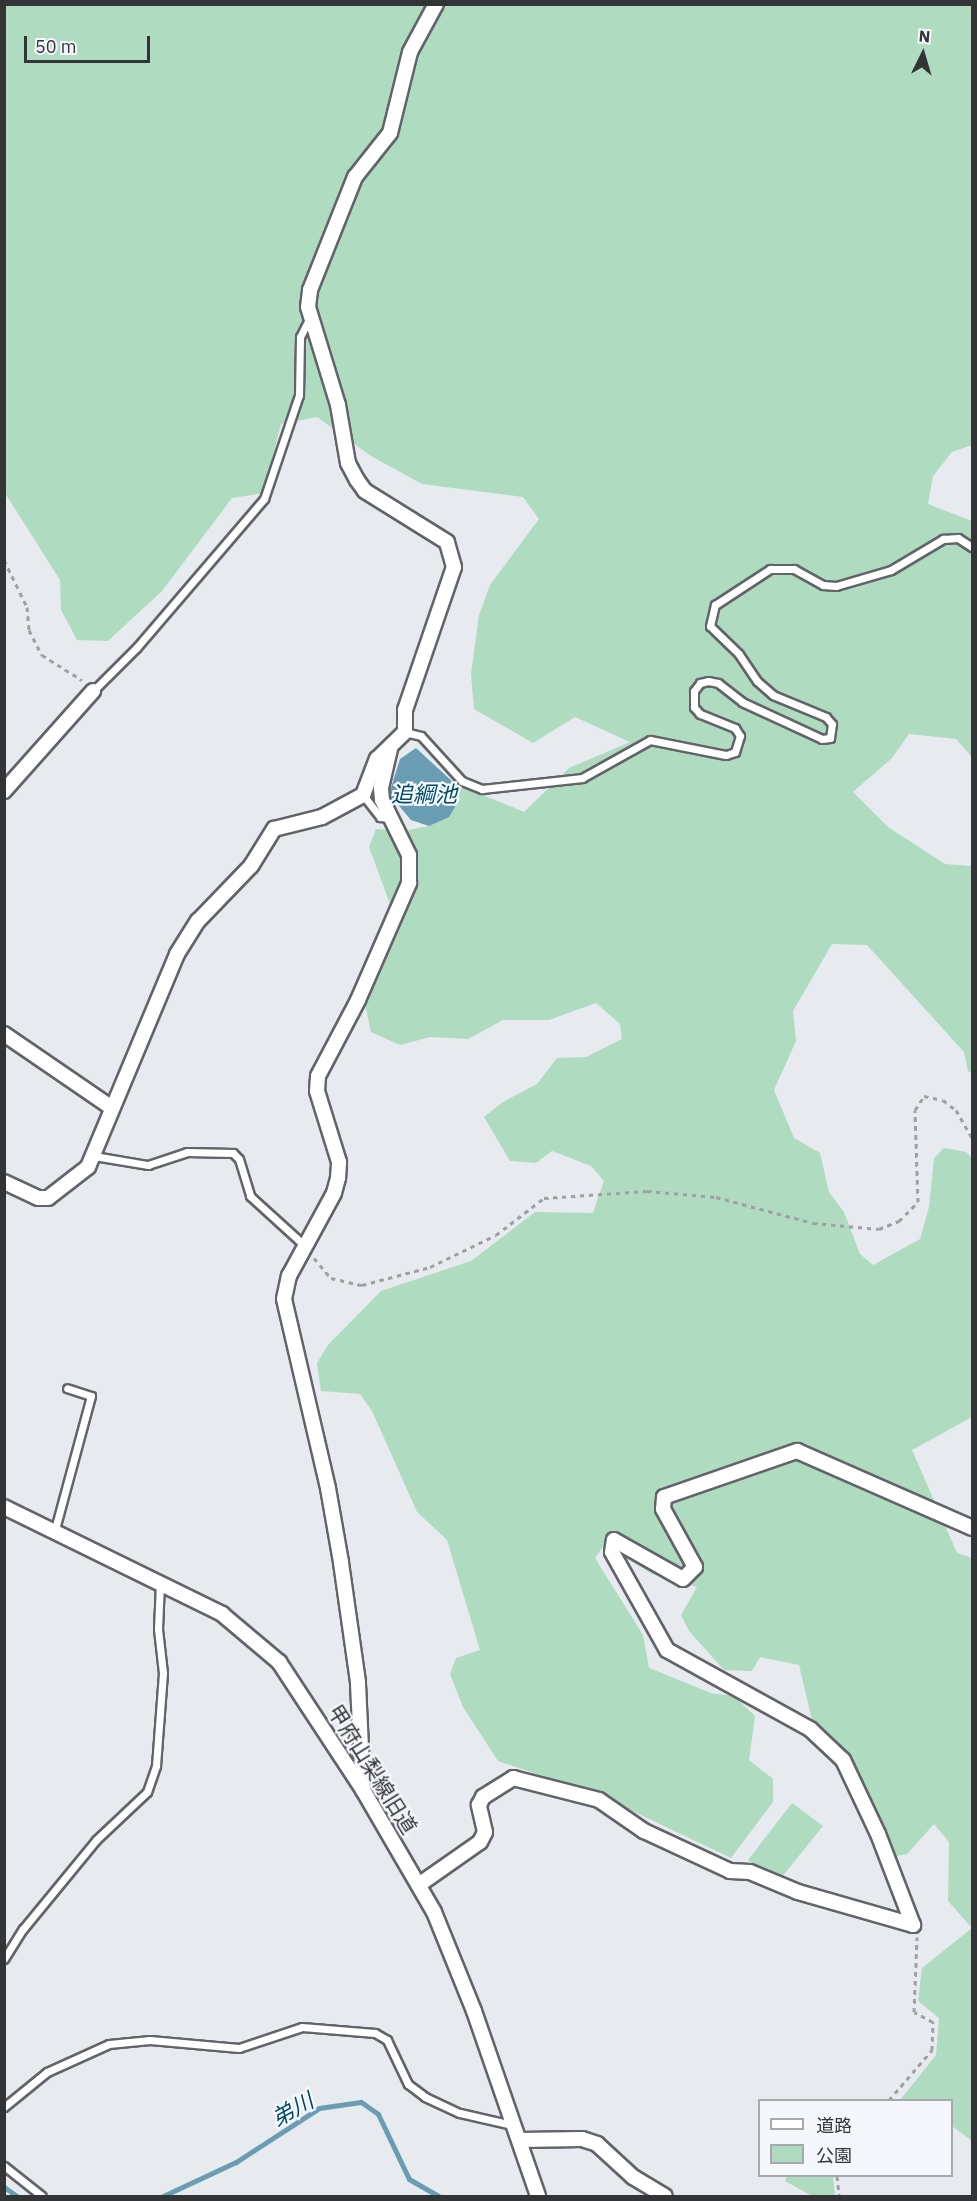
<!DOCTYPE html>
<html>
<head>
<meta charset="utf-8">
<style>
  body { margin:0 }
  #map { position:relative; width:977px; height:2201px; overflow:hidden; background:#e7eaef; font-family:"IBM Plex Sans","Noto Sans JP",sans-serif }
  div>[style] { position:absolute }
  .green>* { inset:0; background:#afdcc1 }
  .water>* { inset:0; background:#6a9db4 }
  .stream>* { height:5px; margin:-2.5px; padding:0 2.5px; transform-origin:2.5px; border-radius:2.5px; background:#6a9db4 }
  .path>* { height:3px; margin-top:-1.5px; transform-origin:0; background:repeating-linear-gradient(90deg,#9ea0a4 0 4.5px,transparent 0 9px) }
  .roads { filter:drop-shadow(2px 0 #626469) drop-shadow(-2px 0 #626469) drop-shadow(0 2px #626469) drop-shadow(0 -2px #626469) }
  .lane>* { height:7px; margin:-3.5px; padding:0 3.5px; transform-origin:3.5px; border-radius:3.5px; background:#fff }
  .street>* { height:14px; margin:-7px; padding:0 7px; transform-origin:7px; border-radius:7px; background:#fff }
  span { translate:-50% -50%; white-space:nowrap; text-align:center; line-height:1.15; -webkit-text-stroke:4.5px #f5f7fc; paint-order:stroke }
  .street-label { font-size:21px; color:#333436 }
  .water-label { font-size:22px; color:#004b63; font-style:italic }
  .frame { position:absolute; inset:0; border:6px solid #333436; pointer-events:none }
  .legend { position:absolute; left:758px; top:2099px; width:195px; height:78px; box-sizing:border-box; background:#f5f7fc; border:2px solid #a7a9ad; margin:0; padding:8px 10px; list-style:none; font-size:18px; color:#333436 }
  .legend li { display:flex; align-items:center; gap:12px; height:30px }
  .legend b { width:30px; border:2px solid #a7a9ad }
  .north { position:absolute; left:893px; top:24px; width:60px; height:60px; -webkit-text-stroke:4px #f5f7fc; paint-order:stroke; rotate:5deg; font-size:16px; font-weight:700; line-height:24px; text-align:center; color:#333436 }
  .north::after { content:''; display:block; margin:auto; width:21px; height:27px; background:#333436; clip-path:polygon(50% 0,100% 100%,50% 72%,0 100%) }
  .scale { position:absolute; left:24px; top:36px; width:126px; height:27px; box-sizing:border-box; border:3px solid #333436; border-top:0; padding-left:8px; font-size:18px; line-height:21px; white-space:nowrap; color:#333436; -webkit-text-stroke:4px #f5f7fc; paint-order:stroke }
</style>
</head>
<body>
<div id="map">
  <div class="green">
    <i style="clip-path:polygon(4px 5px,972px 5px,972px 445px,952px 452px,933px 476px,928px 504px,972px 521px,972px 757px,956px 739px,909px 734px,892px 758px,853px 792px,888px 827px,945px 864px,972px 866px,972px 1073px,968px 1071px,964px 1052px,867px 945px,832px 944px,793px 1011px,796px 1041px,774px 1090px,794px 1138px,820px 1153px,829px 1192px,844px 1212px,860px 1254px,873px 1265px,920px 1239px,929px 1207px,934px 1158px,944px 1148px,966px 1152px,972px 1158px,972px 1417px,912px 1450px,957px 1553px,972px 1558px,972px 1928px,948px 1901px,949px 1842px,934px 1824px,907px 1854px,892px 1857px,861px 1778px,812px 1720px,799px 1665px,760px 1657px,752px 1671px,724px 1670px,689px 1631px,681px 1615px,697px 1587px,652px 1574px,605px 1544px,595px 1558px,643px 1635px,649px 1668px,711px 1693px,734px 1696px,755px 1716px,749px 1760px,773px 1779px,773px 1802px,731px 1858px,599px 1795px,498px 1761px,463px 1707px,450px 1674px,456px 1658px,480px 1650px,447px 1540px,417px 1512px,372px 1411px,360px 1394px,321px 1391px,317px 1363px,328px 1345px,381px 1291px,471px 1261px,535px 1212px,593px 1213px,604px 1181px,591px 1166px,552px 1151px,536px 1163px,510px 1161px,484px 1117px,503px 1102px,537px 1084px,557px 1058px,586px 1057px,622px 1039px,620px 1024px,596px 1003px,549px 1020px,503px 1020px,468px 1039px,430px 1037px,400px 1045px,371px 1032px,364px 999px,397px 923px,369px 847px,376px 829px,403px 831px,429px 826px,455px 807px,454px 783px,524px 812px,569px 768px,630px 742px,575px 717px,533px 743px,474px 709px,471px 674px,479px 615px,490px 585px,539px 519px,523px 497px,422px 484px,371px 456px,317px 417px,281px 424px,264px 493px,232px 498px,162px 591px,108px 641px,77px 640px,61px 610px,60px 580px,5px 493px)"></i>
    <i style="clip-path:polygon(792px 1803px,823px 1826px,781px 1878px,759px 1870px,748px 1860px)"></i>
    <i style="clip-path:polygon(972px 1928px,972px 2141px,952px 2126px,952px 2100px,900px 2100px,936px 2055px,939px 2018px,918px 2001px,922px 1968px)"></i>
    <i style="clip-path:polygon(787px 2176px,833px 2176px,835px 2196px,812px 2196px,785px 2181px)"></i>
  </div>
  <div class="water">
    <i style="clip-path:polygon(416px 748px,454px 783px,455px 807px,449px 817px,429px 826px,411px 820px,389px 794px,400px 759px)"></i>
  </div>
  <div class="stream">
    <i style="left:4px;top:2187px;width:16px;rotate:35deg"></i>
    <i style="left:163px;top:2196px;width:81px;rotate:-25deg"></i>
    <i style="left:236px;top:2162px;width:99px;rotate:-33deg"></i>
    <i style="left:319px;top:2108px;width:42px;rotate:-8.1deg"></i>
    <i style="left:361px;top:2102px;width:21px;rotate:35deg"></i>
    <i style="left:378px;top:2114px;width:72px;rotate:64.5deg"></i>
    <i style="left:409px;top:2179px;width:34px;rotate:30deg"></i>
  </div>
  <div class="path">
    <i style="left:4px;top:560px;width:52px;rotate:63.9deg"></i>
    <i style="left:27px;top:607px;width:23px;rotate:85deg"></i>
    <i style="left:29px;top:630px;width:28px;rotate:63deg"></i>
    <i style="left:42px;top:655px;width:47px;rotate:32deg"></i>
    <i style="left:314px;top:1258px;width:26px;rotate:50deg"></i>
    <i style="left:331px;top:1278px;width:32px;rotate:13deg"></i>
    <i style="left:362px;top:1285px;width:70px;rotate:-14.8deg"></i>
    <i style="left:430px;top:1267px;width:73px;rotate:-25.9deg"></i>
    <i style="left:496px;top:1235px;width:61px;rotate:-37.6deg"></i>
    <i style="left:544px;top:1198px;width:103px;rotate:-3.9deg"></i>
    <i style="left:647px;top:1191px;width:69px;rotate:5deg"></i>
    <i style="left:716px;top:1197px;width:100px;rotate:15deg"></i>
    <i style="left:813px;top:1223px;width:66px;rotate:5.2deg"></i>
    <i style="left:879px;top:1229px;width:22px;rotate:-22deg"></i>
    <i style="left:899px;top:1221px;width:27px;rotate:-45deg"></i>
    <i style="left:918px;top:1202px;width:92px;rotate:-91.9deg"></i>
    <i style="left:915px;top:1110px;width:17px;rotate:-57deg"></i>
    <i style="left:924px;top:1096px;width:19px;rotate:12deg"></i>
    <i style="left:943px;top:1100px;width:16px;rotate:38deg"></i>
    <i style="left:956px;top:1110px;width:32px;rotate:60deg"></i>
    <i style="left:889px;top:2100px;width:66px;rotate:-49.3deg"></i>
    <i style="left:932px;top:2050px;width:28px;rotate:-88deg"></i>
    <i style="left:933px;top:2022px;width:21px;rotate:-152deg"></i>
    <i style="left:914px;top:2012px;width:75px;rotate:-87.7deg"></i>
    <i style="left:837px;top:2176px;width:20px;rotate:84deg"></i>
  </div>
  <div class="roads">
    <div class="lane">
      <i style="left:93px;top:691px;width:62px;rotate:-45deg"></i>
      <i style="left:137px;top:647px;width:195px;rotate:-49.4deg"></i>
      <i style="left:264px;top:499px;width:110px;rotate:-71.4deg"></i>
      <i style="left:299px;top:395px;width:58px;rotate:-89deg"></i>
      <i style="left:300px;top:337px;width:20px;rotate:-63deg"></i>
      <i style="left:405px;top:732px;width:16px;rotate:14deg"></i>
      <i style="left:421px;top:736px;width:61px;rotate:47.7deg"></i>
      <i style="left:462px;top:781px;width:22px;rotate:22deg"></i>
      <i style="left:482px;top:789px;width:101px;rotate:-6.3deg"></i>
      <i style="left:582px;top:778px;width:78px;rotate:-29.2deg"></i>
      <i style="left:650px;top:740px;width:77px;rotate:11.2deg"></i>
      <i style="left:726px;top:755px;width:9px;rotate:-18deg"></i>
      <i style="left:735px;top:752px;width:17px;rotate:-73deg"></i>
      <i style="left:740px;top:736px;width:9px;rotate:-122deg"></i>
      <i style="left:735px;top:728px;width:38px;rotate:-158deg"></i>
      <i style="left:700px;top:714px;width:9px;rotate:-131deg"></i>
      <i style="left:694px;top:707px;width:16px;rotate:-90deg"></i>
      <i style="left:694px;top:691px;width:10px;rotate:-53deg"></i>
      <i style="left:700px;top:683px;width:8px;rotate:-14deg"></i>
      <i style="left:708px;top:681px;width:10px;rotate:11deg"></i>
      <i style="left:718px;top:683px;width:31px;rotate:38deg"></i>
      <i style="left:742px;top:702px;width:88px;rotate:24.8deg"></i>
      <i style="left:822px;top:739px;width:8px;rotate:-7deg"></i>
      <i style="left:830px;top:738px;width:14px;rotate:-82deg"></i>
      <i style="left:832px;top:724px;width:9px;rotate:-131deg"></i>
      <i style="left:826px;top:717px;width:57px;rotate:-157.5deg"></i>
      <i style="left:773px;top:695px;width:21px;rotate:-139deg"></i>
      <i style="left:757px;top:681px;width:32px;rotate:-124deg"></i>
      <i style="left:739px;top:654px;width:40px;rotate:-136deg"></i>
      <i style="left:710px;top:626px;width:22px;rotate:-77deg"></i>
      <i style="left:715px;top:605px;width:66px;rotate:-33.2deg"></i>
      <i style="left:770px;top:569px;width:24px"></i>
      <i style="left:794px;top:569px;width:33px;rotate:29deg"></i>
      <i style="left:823px;top:585px;width:13px;rotate:4deg"></i>
      <i style="left:836px;top:586px;width:57px;rotate:-16.2deg"></i>
      <i style="left:891px;top:570px;width:61px;rotate:-30.8deg"></i>
      <i style="left:943px;top:539px;width:15px;rotate:-4deg"></i>
      <i style="left:958px;top:538px;width:17px;rotate:33deg"></i>
      <i style="left:363px;top:795px;width:28px;rotate:52deg"></i>
      <i style="left:380px;top:817px;width:11px;rotate:5deg"></i>
      <i style="left:94px;top:1156px;width:55px;rotate:9.5deg"></i>
      <i style="left:148px;top:1165px;width:41px;rotate:-18.4deg"></i>
      <i style="left:187px;top:1152px;width:46px;rotate:1.2deg"></i>
      <i style="left:233px;top:1153px;width:8px;rotate:45deg"></i>
      <i style="left:239px;top:1159px;width:39px;rotate:73deg"></i>
      <i style="left:250px;top:1196px;width:73px;rotate:42.2deg"></i>
      <i style="left:54px;top:1533px;width:142px;rotate:-74.9deg"></i>
      <i style="left:91px;top:1396px;width:25px;rotate:-162deg"></i>
      <i style="left:4px;top:1959px;width:36px;rotate:-58deg"></i>
      <i style="left:23px;top:1929px;width:115px;rotate:-50.6deg"></i>
      <i style="left:96px;top:1840px;width:70px;rotate:-43.3deg"></i>
      <i style="left:147px;top:1792px;width:28px;rotate:-71deg"></i>
      <i style="left:156px;top:1766px;width:93px;rotate:-85.7deg"></i>
      <i style="left:163px;top:1673px;width:44px;rotate:-96.5deg"></i>
      <i style="left:158px;top:1629px;width:46px;rotate:-87.5deg"></i>
      <i style="left:4px;top:2107px;width:55px;rotate:-39.1deg"></i>
      <i style="left:47px;top:2072px;width:68px;rotate:-24.3deg"></i>
      <i style="left:109px;top:2044px;width:41px;rotate:-5.6deg"></i>
      <i style="left:150px;top:2040px;width:89px;rotate:5.1deg"></i>
      <i style="left:239px;top:2048px;width:66px;rotate:-18.4deg"></i>
      <i style="left:302px;top:2027px;width:73px;rotate:4.7deg"></i>
      <i style="left:375px;top:2033px;width:14px;rotate:30deg"></i>
      <i style="left:387px;top:2040px;width:49px;rotate:64.5deg"></i>
      <i style="left:408px;top:2084px;width:21px;rotate:37deg"></i>
      <i style="left:425px;top:2097px;width:38px;rotate:25deg"></i>
      <i style="left:460px;top:2113px;width:53px;rotate:13deg"></i>
      <i style="left:4px;top:2166px;width:48px;rotate:38.3deg"></i>
    </div>
    <div class="street">
      <i style="left:4px;top:791px;width:134px;rotate:-48.3deg"></i>
      <i style="left:4px;top:1034px;width:131px;rotate:34.4deg"></i>
      <i style="left:4px;top:1182px;width:38px;rotate:25deg"></i>
      <i style="left:39px;top:1198px;width:9px"></i>
      <i style="left:48px;top:1198px;width:51px;rotate:-37.8deg"></i>
      <i style="left:88px;top:1167px;width:231px;rotate:-67.3deg"></i>
      <i style="left:177px;top:954px;width:39px;rotate:-58deg"></i>
      <i style="left:198px;top:921px;width:76px;rotate:-46.1deg"></i>
      <i style="left:251px;top:866px;width:44px;rotate:-58.1deg"></i>
      <i style="left:274px;top:829px;width:49px;rotate:-14deg"></i>
      <i style="left:322px;top:817px;width:47px;rotate:-28.2deg"></i>
      <i style="left:363px;top:795px;width:39px;rotate:-69deg"></i>
      <i style="left:377px;top:759px;width:39px;rotate:-44deg"></i>
      <i style="left:405px;top:732px;width:22px;rotate:-90deg"></i>
      <i style="left:405px;top:710px;width:151px;rotate:-71.1deg"></i>
      <i style="left:454px;top:567px;width:26px;rotate:-106deg"></i>
      <i style="left:447px;top:542px;width:97px;rotate:-148.1deg"></i>
      <i style="left:365px;top:491px;width:14px;rotate:-126deg"></i>
      <i style="left:357px;top:480px;width:19px;rotate:-118deg"></i>
      <i style="left:348px;top:463px;width:59px;rotate:-99.8deg"></i>
      <i style="left:338px;top:405px;width:102px;rotate:-107deg"></i>
      <i style="left:308px;top:307px;width:17px;rotate:-83deg"></i>
      <i style="left:310px;top:290px;width:122px;rotate:-68.3deg"></i>
      <i style="left:355px;top:177px;width:56px;rotate:-51.5deg"></i>
      <i style="left:390px;top:133px;width:83px;rotate:-76.1deg"></i>
      <i style="left:410px;top:52px;width:55px;rotate:-61.6deg"></i>
      <i style="left:4px;top:1507px;width:243px;rotate:26.1deg"></i>
      <i style="left:222px;top:1614px;width:75px;rotate:40.1deg"></i>
      <i style="left:279px;top:1662px;width:153px;rotate:56.7deg"></i>
      <i style="left:363px;top:1790px;width:141px;rotate:59.8deg"></i>
      <i style="left:434px;top:1912px;width:107px;rotate:68deg"></i>
      <i style="left:474px;top:2011px;width:196px;rotate:70.9deg"></i>
      <i style="left:363px;top:1790px;width:108px;rotate:-92.7deg"></i>
      <i style="left:358px;top:1682px;width:121px;rotate:-98.1deg"></i>
      <i style="left:341px;top:1562px;width:75px;rotate:-100deg"></i>
      <i style="left:328px;top:1488px;width:194px;rotate:-103.1deg"></i>
      <i style="left:284px;top:1299px;width:24px;rotate:-78deg"></i>
      <i style="left:289px;top:1276px;width:94px;rotate:-61.5deg"></i>
      <i style="left:334px;top:1193px;width:16px;rotate:-75deg"></i>
      <i style="left:338px;top:1178px;width:16px;rotate:-86deg"></i>
      <i style="left:339px;top:1162px;width:74px;rotate:-107.2deg"></i>
      <i style="left:317px;top:1091px;width:15px;rotate:-86deg"></i>
      <i style="left:318px;top:1076px;width:86px;rotate:-62.2deg"></i>
      <i style="left:358px;top:1000px;width:128px;rotate:-66.4deg"></i>
      <i style="left:409px;top:883px;width:28px;rotate:-90deg"></i>
      <i style="left:409px;top:855px;width:61px;rotate:-116.1deg"></i>
      <i style="left:382px;top:800px;width:12px;rotate:-95deg"></i>
      <i style="left:381px;top:788px;width:40px;rotate:-77deg"></i>
      <i style="left:420px;top:1884px;width:73px;rotate:-35deg"></i>
      <i style="left:480px;top:1842px;width:11px;rotate:-63deg"></i>
      <i style="left:485px;top:1832px;width:28px;rotate:-103deg"></i>
      <i style="left:479px;top:1805px;width:9px;rotate:-63deg"></i>
      <i style="left:483px;top:1797px;width:36px;rotate:-32deg"></i>
      <i style="left:513px;top:1778px;width:89px;rotate:14.3deg"></i>
      <i style="left:599px;top:1800px;width:55px;rotate:34.6deg"></i>
      <i style="left:644px;top:1831px;width:95px;rotate:24.9deg"></i>
      <i style="left:730px;top:1871px;width:20px;rotate:3deg"></i>
      <i style="left:750px;top:1872px;width:52px;rotate:22.6deg"></i>
      <i style="left:798px;top:1892px;width:120px;rotate:16deg"></i>
      <i style="left:913px;top:1925px;width:97px;rotate:-111deg"></i>
      <i style="left:878px;top:1834px;width:82px;rotate:-115.3deg"></i>
      <i style="left:843px;top:1760px;width:45px;rotate:-136.8deg"></i>
      <i style="left:810px;top:1729px;width:163px;rotate:-151.1deg"></i>
      <i style="left:667px;top:1650px;width:112px;rotate:-119.3deg"></i>
      <i style="left:612px;top:1552px;width:12px;rotate:-81deg"></i>
      <i style="left:614px;top:1540px;width:79px;rotate:29.5deg"></i>
      <i style="left:683px;top:1579px;width:17px;rotate:-45deg"></i>
      <i style="left:695px;top:1567px;width:66px;rotate:-118.9deg"></i>
      <i style="left:663px;top:1509px;width:12px;rotate:-85deg"></i>
      <i style="left:664px;top:1497px;width:141px;rotate:-19.1deg"></i>
      <i style="left:797px;top:1451px;width:191px;rotate:23.7deg"></i>
      <i style="left:520px;top:2140px;width:62px;rotate:-0.9deg"></i>
      <i style="left:582px;top:2139px;width:16px;rotate:18deg"></i>
      <i style="left:597px;top:2144px;width:49px;rotate:42.5deg"></i>
      <i style="left:633px;top:2177px;width:37px;rotate:31deg"></i>
    </div>
  </div>
  <div class="street-label">
    <span style="left:373px;top:1769px;rotate:58deg">甲府山梨線旧道</span>
  </div>
  <div class="water-label">
    <span style="left:424px;top:794px">追綱池</span>
    <span style="left:292px;top:2109px;rotate:-29deg">弟川</span>
  </div>
  <div class="frame"></div>
  <ul class="legend">
  <li><b style="height:8px;background:#fff"></b>道路</li>
  <li><b style="height:16px;background:#afdcc1"></b>公園</li>
  </ul>
  <div class="north">N</div>
  <div class="scale">50 m</div>
</div>
</body>
</html>
